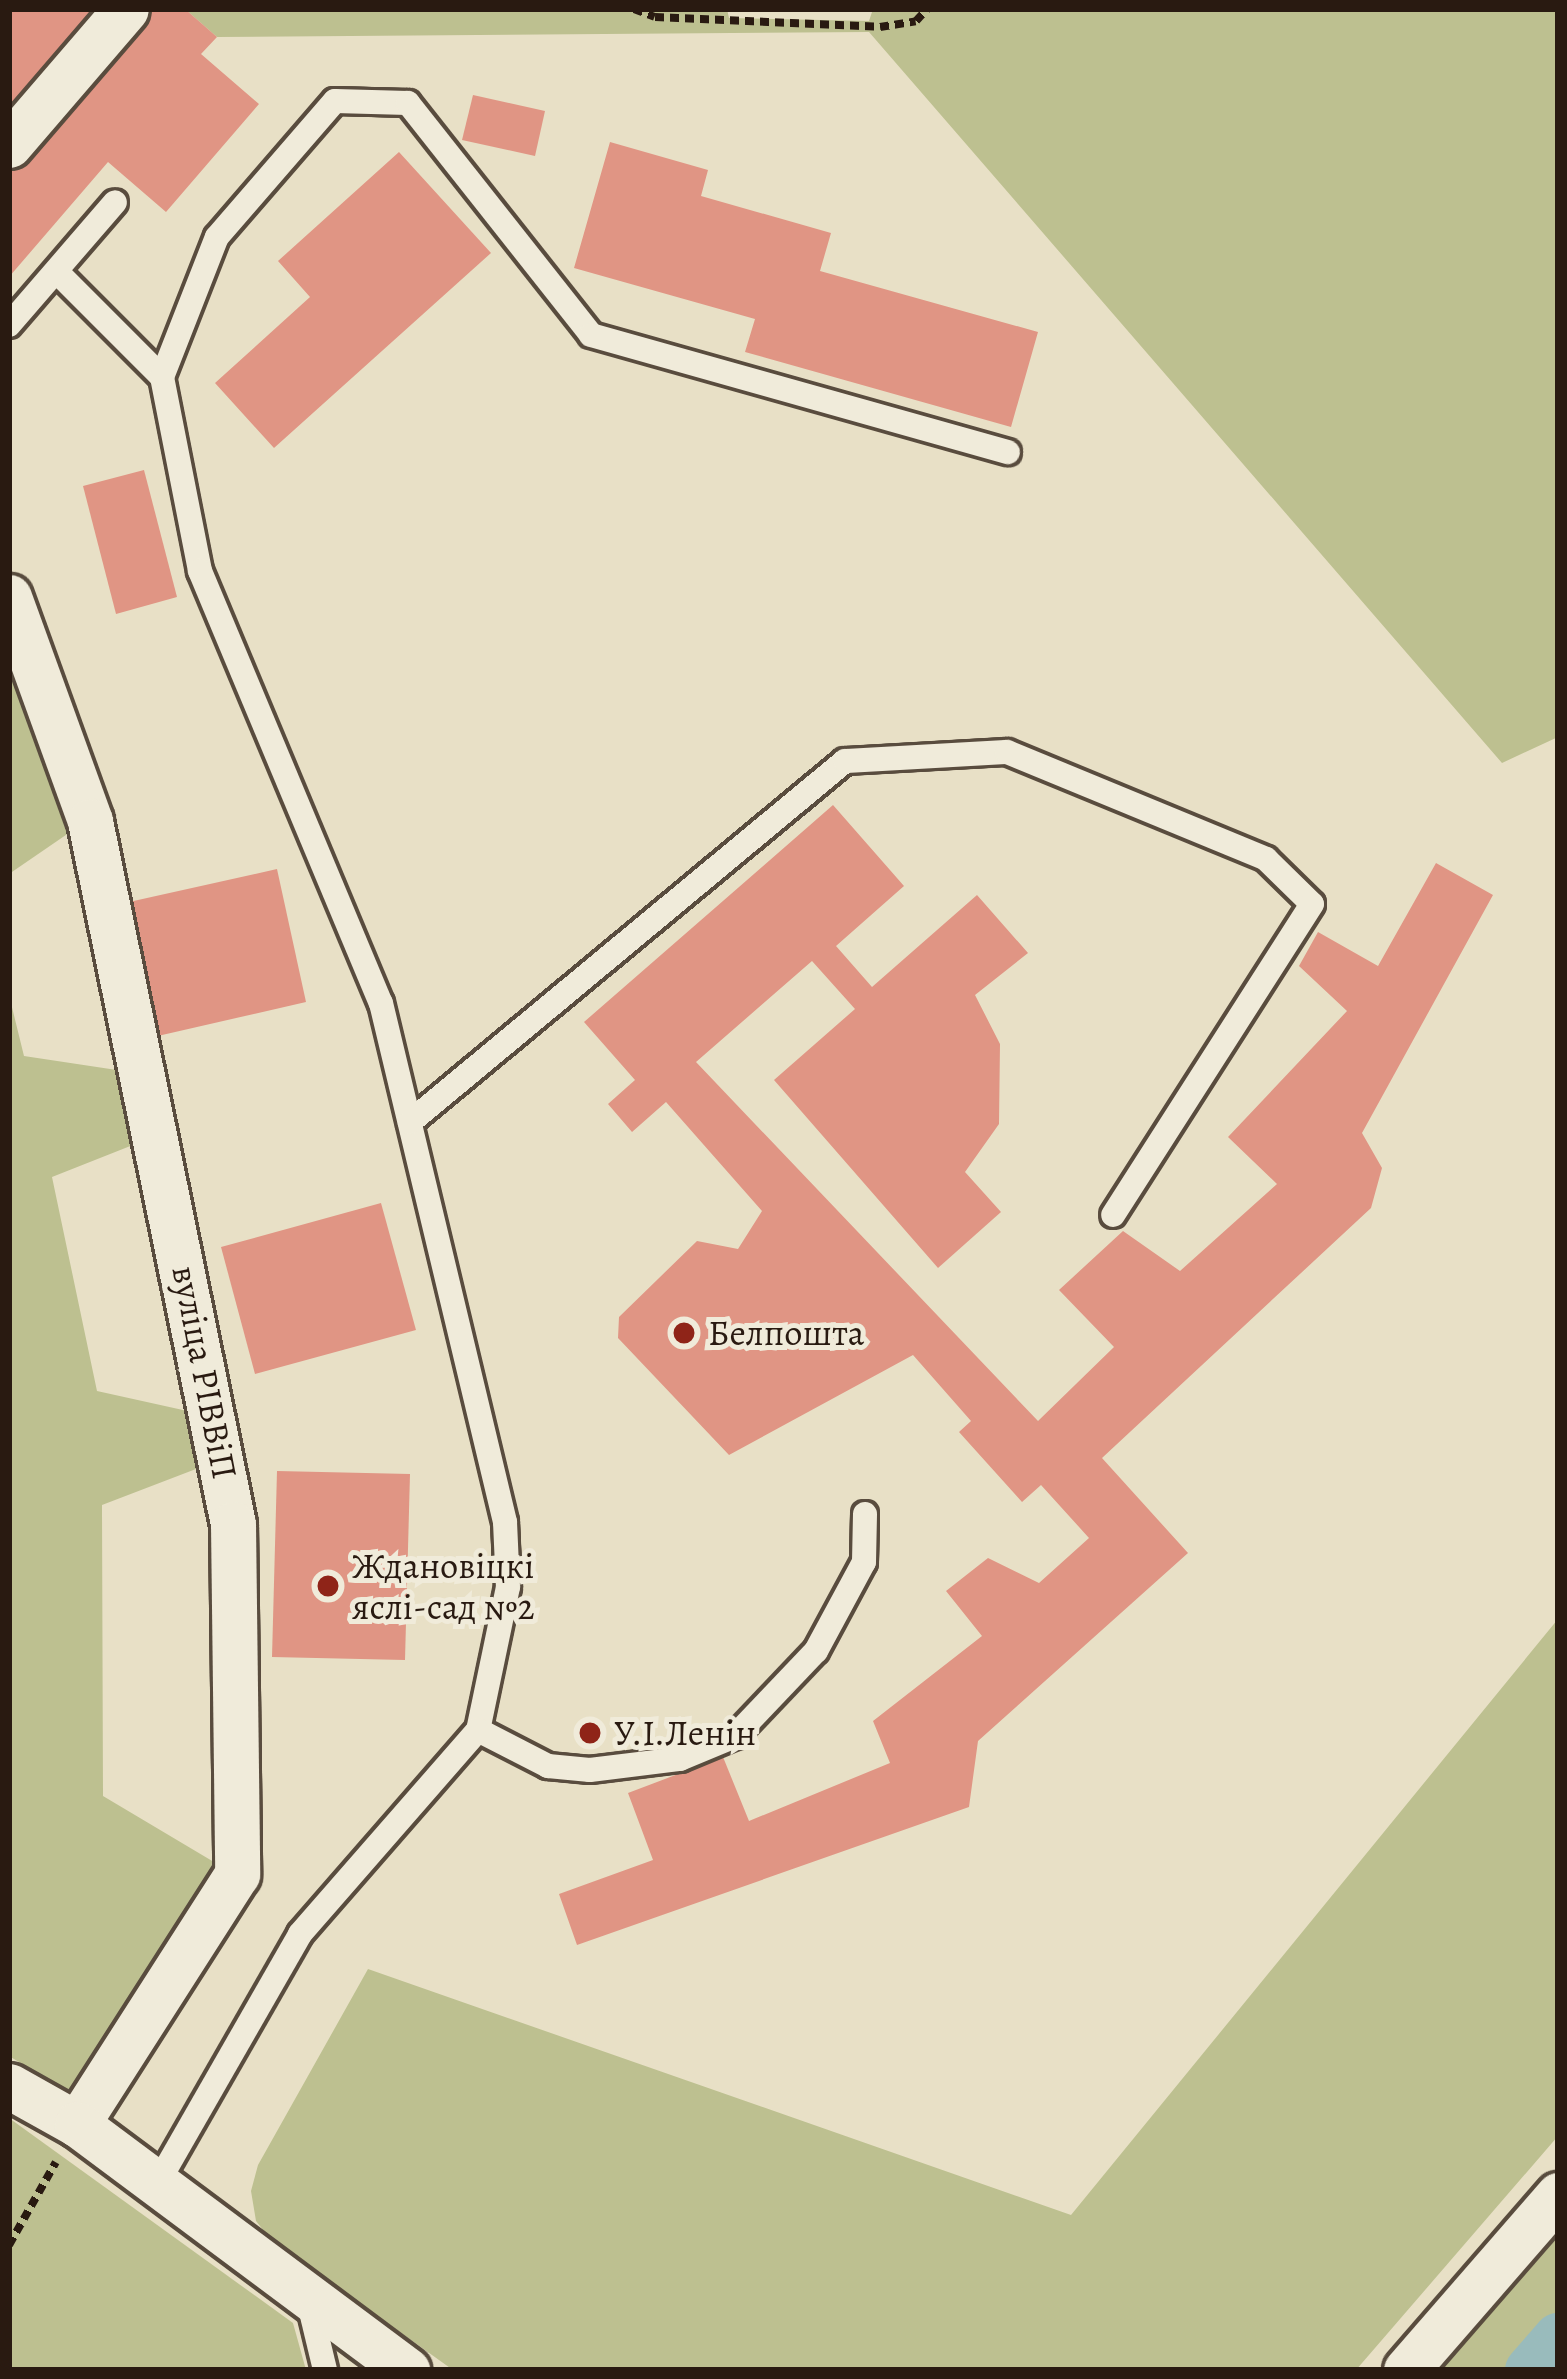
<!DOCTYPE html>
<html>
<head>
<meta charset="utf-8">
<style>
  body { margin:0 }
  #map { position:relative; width:1567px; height:2379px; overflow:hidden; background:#e8e0c6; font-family:Alegreya,serif }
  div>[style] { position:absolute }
  .green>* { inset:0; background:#bdc090 }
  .canal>* { height:51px; margin:-25.5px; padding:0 25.5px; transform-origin:25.5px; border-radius:25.5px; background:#99bbbc }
  .building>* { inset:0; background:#e09584 }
  .path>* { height:8px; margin-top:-4px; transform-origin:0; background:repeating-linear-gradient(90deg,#291a11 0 9px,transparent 0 15px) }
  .roads { filter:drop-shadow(3px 0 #594c3e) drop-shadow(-3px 0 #594c3e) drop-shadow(0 3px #594c3e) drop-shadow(0 -3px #594c3e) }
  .service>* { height:24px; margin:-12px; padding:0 12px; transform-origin:12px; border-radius:12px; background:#f0ebda }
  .minor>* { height:45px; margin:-22.5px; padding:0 22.5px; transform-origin:22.5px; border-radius:22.5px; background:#f0ebda }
  .dots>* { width:33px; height:33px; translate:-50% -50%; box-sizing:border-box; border:6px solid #f0ebda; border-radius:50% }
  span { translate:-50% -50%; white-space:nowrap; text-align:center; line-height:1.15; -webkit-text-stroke:10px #f0ebda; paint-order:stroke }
  .poi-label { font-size:36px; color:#291a11 }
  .left { translate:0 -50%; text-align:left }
  .street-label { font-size:36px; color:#291a11 }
  .frame { position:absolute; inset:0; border:12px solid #291a11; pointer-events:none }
</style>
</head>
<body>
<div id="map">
  <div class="green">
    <i style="clip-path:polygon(185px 9px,727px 9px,729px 18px,869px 21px,873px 9px,1558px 9px,1558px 737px,1502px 763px,869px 32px,217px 37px)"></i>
    <i style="clip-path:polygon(9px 610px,79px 826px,9px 874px)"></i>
    <i style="clip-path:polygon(9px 995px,24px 1056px,130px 1072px,143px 1141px,52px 1177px,97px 1391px,201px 1414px,209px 1464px,102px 1505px,103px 1796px,224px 1868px,80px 2099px,9px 2056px)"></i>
    <i style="clip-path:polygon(1558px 1619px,1558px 2136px,1356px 2370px,453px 2370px,271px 2240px,256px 2221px,251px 2191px,258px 2165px,368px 1969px,1071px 2215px)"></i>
    <i style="clip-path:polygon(9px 2118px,293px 2323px,306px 2370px,9px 2370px)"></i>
    <i style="clip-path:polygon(1558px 2229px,1558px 2370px,1432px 2370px)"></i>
  </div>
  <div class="canal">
    <i style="left:1530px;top:2370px;width:43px;rotate:-48.8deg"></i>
  </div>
  <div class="building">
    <i style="clip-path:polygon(9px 9px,102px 9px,9px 117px)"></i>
    <i style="clip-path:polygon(150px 9px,185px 9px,217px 37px,201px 54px,259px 104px,166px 212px,108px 162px,9px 277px,9px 172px)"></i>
    <i style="clip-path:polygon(473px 95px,545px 111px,535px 156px,462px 140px)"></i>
    <i style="clip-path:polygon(610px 142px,708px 170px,701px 196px,831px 233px,820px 271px,1038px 332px,1011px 427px,745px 352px,755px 319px,574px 268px)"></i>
    <i style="clip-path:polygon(399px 152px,491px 253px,274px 448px,215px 383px,310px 297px,278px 261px)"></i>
    <i style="clip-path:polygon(144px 470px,177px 597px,116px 614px,83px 486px)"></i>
    <i style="clip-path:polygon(833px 805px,904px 886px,836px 946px,872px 987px,977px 895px,1028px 953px,975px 995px,1000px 1044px,999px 1124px,965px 1172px,1001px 1212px,938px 1268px,774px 1080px,855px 1009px,812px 961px,696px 1062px,1038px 1421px,1114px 1347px,1059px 1290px,1123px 1231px,1180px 1271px,1277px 1184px,1228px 1137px,1347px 1011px,1299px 966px,1318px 932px,1378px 966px,1436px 863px,1493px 895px,1362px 1133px,1382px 1168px,1371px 1208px,1102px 1458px,1188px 1553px,978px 1741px,969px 1807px,577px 1945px,559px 1894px,653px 1860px,628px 1793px,723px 1757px,749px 1821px,890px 1763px,873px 1721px,982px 1636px,946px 1591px,988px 1558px,1039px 1583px,1089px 1538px,1041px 1485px,1022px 1502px,959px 1432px,971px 1421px,913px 1355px,729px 1455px,618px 1338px,619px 1317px,697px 1241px,738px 1249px,762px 1211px,666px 1102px,632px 1132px,608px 1104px,635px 1080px,584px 1022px)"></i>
    <i style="clip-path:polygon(277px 869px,306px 1002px,149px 1038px,120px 904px)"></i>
    <i style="clip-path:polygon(381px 1203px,416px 1330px,255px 1374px,221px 1247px)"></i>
    <i style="clip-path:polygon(277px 1471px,410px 1474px,405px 1660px,272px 1657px)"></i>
  </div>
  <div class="path">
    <i style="left:634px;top:9px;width:22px;rotate:21deg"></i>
    <i style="left:655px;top:17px;width:225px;rotate:2.5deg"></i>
    <i style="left:880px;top:27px;width:36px;rotate:-9deg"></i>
    <i style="left:916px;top:21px;width:16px;rotate:-47deg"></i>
    <i style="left:9px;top:2245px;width:95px;rotate:-60.5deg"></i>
  </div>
  <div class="roads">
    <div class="service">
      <i style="left:57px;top:272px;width:148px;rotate:45deg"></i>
      <i style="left:162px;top:377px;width:198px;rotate:78.9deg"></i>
      <i style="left:200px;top:571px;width:468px;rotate:67.3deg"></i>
      <i style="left:381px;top:1003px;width:534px;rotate:76.56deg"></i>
      <i style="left:505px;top:1522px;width:65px;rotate:87.4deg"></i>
      <i style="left:508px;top:1587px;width:146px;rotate:101.8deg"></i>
      <i style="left:9px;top:325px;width:162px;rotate:-49.2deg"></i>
      <i style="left:162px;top:377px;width:150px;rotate:-68.6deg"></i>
      <i style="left:217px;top:237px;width:180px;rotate:-49.1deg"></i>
      <i style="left:335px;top:101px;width:73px;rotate:1.6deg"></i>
      <i style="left:408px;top:103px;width:295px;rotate:51.7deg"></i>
      <i style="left:591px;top:335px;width:433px;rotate:15.7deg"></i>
      <i style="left:410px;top:1122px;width:565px;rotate:-39.69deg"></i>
      <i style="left:845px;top:761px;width:162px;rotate:-3.2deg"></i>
      <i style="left:1007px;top:752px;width:280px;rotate:22.4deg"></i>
      <i style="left:1266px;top:859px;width:64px;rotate:44.4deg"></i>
      <i style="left:1312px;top:904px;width:369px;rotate:122.6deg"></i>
      <i style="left:157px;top:2184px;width:288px;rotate:-60.2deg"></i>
      <i style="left:300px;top:1934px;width:271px;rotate:-48.9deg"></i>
      <i style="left:478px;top:1730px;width:79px;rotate:27.2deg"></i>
      <i style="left:548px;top:1766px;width:42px;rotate:5.4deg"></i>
      <i style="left:590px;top:1770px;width:91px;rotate:-7deg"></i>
      <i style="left:680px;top:1759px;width:60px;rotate:-22.7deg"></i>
      <i style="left:735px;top:1736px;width:117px;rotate:-46.4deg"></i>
      <i style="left:816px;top:1651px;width:101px;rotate:-61.7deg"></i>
      <i style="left:864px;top:1562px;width:48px;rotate:-88.8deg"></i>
      <i style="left:308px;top:2299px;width:73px;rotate:76.5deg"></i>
    </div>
    <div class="minor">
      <i style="left:9px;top:145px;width:179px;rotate:-49.3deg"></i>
      <i style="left:9px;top:597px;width:238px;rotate:70.1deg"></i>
      <i style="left:90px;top:821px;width:717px;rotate:78.5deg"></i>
      <i style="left:233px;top:1524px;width:350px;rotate:89.3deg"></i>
      <i style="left:237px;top:1874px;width:297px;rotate:122.6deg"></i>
      <i style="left:9px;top:2086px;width:78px;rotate:29.2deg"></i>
      <i style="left:77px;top:2124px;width:412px;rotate:36.7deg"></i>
      <i style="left:1406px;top:2370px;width:232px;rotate:-49deg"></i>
    </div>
  </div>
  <div class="dots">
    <i style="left:684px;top:1333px;background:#8f2418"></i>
    <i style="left:328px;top:1586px;background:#8f2418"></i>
    <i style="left:590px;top:1733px;background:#8f2418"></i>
  </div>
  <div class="poi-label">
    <span class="left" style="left:708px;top:1333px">Белпошта</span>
    <span class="left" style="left:352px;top:1586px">Ждановіцкі<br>яслі-сад №2</span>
    <span class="left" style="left:614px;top:1733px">У.І.Ленін</span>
  </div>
  <div class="street-label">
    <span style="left:205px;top:1372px;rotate:79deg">вуліца РІВВіП</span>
  </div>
  <div class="frame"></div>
</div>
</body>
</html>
